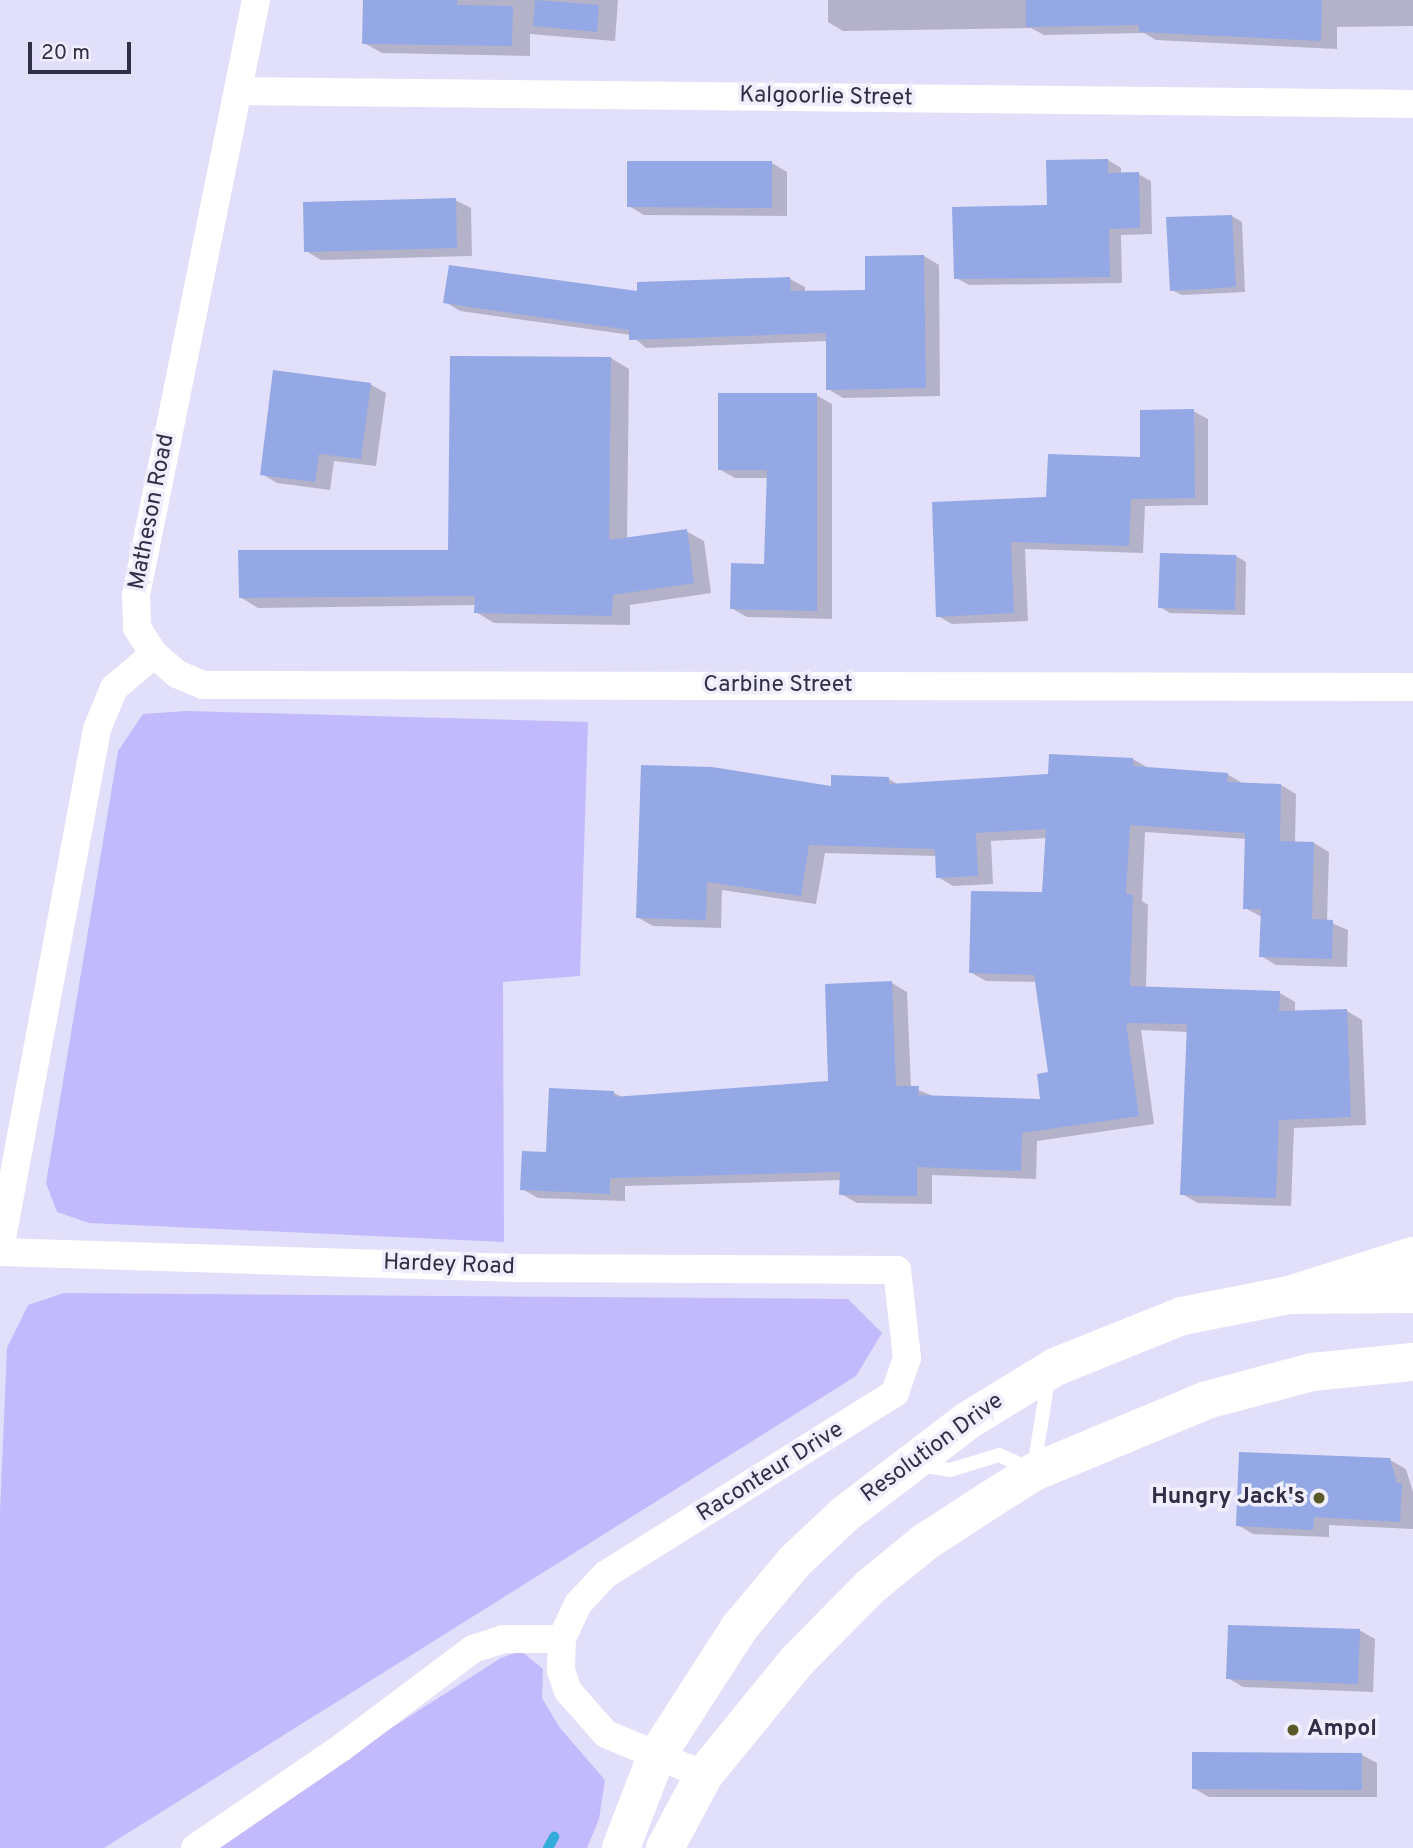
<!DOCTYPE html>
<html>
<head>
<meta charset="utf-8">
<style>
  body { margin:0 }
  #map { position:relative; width:1413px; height:1848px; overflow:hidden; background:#e2dffa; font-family:Overpass,sans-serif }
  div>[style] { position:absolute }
  .green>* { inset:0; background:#c2bafd }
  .shadow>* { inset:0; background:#0003 }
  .stream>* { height:10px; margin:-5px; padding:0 5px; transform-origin:5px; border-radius:5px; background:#33acdc }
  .building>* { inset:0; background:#94a8e5 }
  .lane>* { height:14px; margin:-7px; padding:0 7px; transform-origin:7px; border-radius:7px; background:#fff }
  .street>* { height:28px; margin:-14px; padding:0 14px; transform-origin:14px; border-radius:14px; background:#fff }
  .primary>* { height:38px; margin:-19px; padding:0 19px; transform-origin:19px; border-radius:19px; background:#fff }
  .highway>* { height:38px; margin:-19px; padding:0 19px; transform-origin:19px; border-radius:19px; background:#fff }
  .dots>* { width:19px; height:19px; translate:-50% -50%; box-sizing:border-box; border:4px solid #efeefc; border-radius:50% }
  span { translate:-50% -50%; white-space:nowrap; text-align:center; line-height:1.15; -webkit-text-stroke:7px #efeefc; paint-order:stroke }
  .street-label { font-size:23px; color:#312e47 }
  .poi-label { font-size:23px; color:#312e47; font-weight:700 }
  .right { translate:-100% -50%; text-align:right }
  .left { translate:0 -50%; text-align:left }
  .scale { position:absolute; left:28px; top:42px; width:103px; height:32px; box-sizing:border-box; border:4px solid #312e47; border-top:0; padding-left:9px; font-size:21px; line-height:24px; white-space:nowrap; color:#312e47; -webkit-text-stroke:5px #efeefc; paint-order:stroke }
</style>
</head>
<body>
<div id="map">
  <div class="green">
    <i style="clip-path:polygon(186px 711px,588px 722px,580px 976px,503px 982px,504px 1242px,89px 1223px,57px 1212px,46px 1183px,118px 751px,143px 714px)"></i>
    <i style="clip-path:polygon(64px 1293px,848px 1299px,882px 1333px,856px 1376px,104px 1848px,0 1848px,0 1512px,7px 1348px,28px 1305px)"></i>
    <i style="clip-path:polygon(521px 1651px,543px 1669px,542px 1698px,560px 1728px,605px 1780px,599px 1819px,587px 1848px,203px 1848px,501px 1658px)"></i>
  </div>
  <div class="shadow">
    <i style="clip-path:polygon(365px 0,618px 0,615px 41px,530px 34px,530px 56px,382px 53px,364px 43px)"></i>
    <i style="clip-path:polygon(828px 0,1413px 0,1413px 26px,1337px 27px,1337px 49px,1156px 40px,1144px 33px,1044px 35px,1031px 28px,843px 31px,828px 22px)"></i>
    <i style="clip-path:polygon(1108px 160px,1121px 168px,1121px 174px,1138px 174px,1151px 181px,1152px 234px,1121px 235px,1122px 283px,969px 285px,956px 278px)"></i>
    <i style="clip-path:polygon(772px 163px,787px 172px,787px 216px,644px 215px,629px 206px)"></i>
    <i style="clip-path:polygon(455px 200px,471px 208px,472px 256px,321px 260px,306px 251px)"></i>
    <i style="clip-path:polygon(1232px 216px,1242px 222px,1245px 292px,1182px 295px,1172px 290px)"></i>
    <i style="clip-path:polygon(924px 256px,939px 265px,940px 396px,843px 398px,828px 389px,828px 341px,646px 348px,631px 335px,460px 311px,445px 302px,639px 293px,790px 279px,805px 287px,805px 292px,867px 292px)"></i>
    <i style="clip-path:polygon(611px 358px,629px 369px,627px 539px,686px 531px,704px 541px,711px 593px,630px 605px,630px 625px,494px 623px,476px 612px,476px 605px,258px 608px,240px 597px,449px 551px)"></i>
    <i style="clip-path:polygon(370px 384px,386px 393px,376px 466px,334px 461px,330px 490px,277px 483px,262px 474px)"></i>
    <i style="clip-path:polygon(816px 395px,832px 404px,832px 619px,747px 617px,731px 608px,766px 565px,769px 478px,735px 478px,719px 469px)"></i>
    <i style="clip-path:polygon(1193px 411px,1208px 419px,1208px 505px,1145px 506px,1143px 553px,1025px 549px,1028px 621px,952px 624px,938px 616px,1048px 498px,1142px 459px)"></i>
    <i style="clip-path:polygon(1236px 556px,1246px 562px,1245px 615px,1170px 613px,1160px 607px)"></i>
    <i style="clip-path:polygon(1133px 759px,1150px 769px,1227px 774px,1242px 783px,1281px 785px,1296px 794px,1295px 843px,1314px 843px,1329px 852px,1327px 921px,1348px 930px,1347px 967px,1276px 965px,1261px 956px,1262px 917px,1245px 908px,1247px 839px,1145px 832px,1142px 901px,1148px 905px,1146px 988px,1280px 993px,1295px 1002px,1295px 1012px,1347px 1011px,1362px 1020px,1366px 1125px,1294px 1128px,1291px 1206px,1198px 1203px,1182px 1194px,1188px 1032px,1141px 1030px,1154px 1124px,1037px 1141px,1036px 1179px,932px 1175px,932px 1204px,857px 1203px,841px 1194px,841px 1180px,625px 1186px,625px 1201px,538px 1198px,522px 1189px,548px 1154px,614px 1093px,624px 1098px,830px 1083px,892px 983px,907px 992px,911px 1087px,933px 1096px,1042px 1101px,1050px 1073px,1037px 982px,986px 981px,970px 972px,1044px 894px,1047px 838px,991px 841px,993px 884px,953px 886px,938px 877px,937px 856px,825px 853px,816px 904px,722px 890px,721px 928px,653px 926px,637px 917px,833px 788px,889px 779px,899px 785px,1050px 776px)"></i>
    <i style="clip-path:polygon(1390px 1460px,1406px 1469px,1413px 1492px,1413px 1529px,1329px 1525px,1329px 1537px,1253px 1534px,1238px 1525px)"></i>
    <i style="clip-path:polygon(1359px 1630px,1375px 1639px,1373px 1692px,1243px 1687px,1228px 1678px)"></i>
    <i style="clip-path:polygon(1362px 1755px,1377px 1763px,1377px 1797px,1209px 1797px,1193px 1788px)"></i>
  </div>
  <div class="stream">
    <i style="left:548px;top:1848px;width:13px;rotate:-61deg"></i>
  </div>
  <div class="building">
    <i style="clip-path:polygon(363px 0,457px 0,457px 5px,513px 6px,512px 46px,362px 44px)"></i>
    <i style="clip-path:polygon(535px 0,599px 5px,597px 32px,533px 26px)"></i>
    <i style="clip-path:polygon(1026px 0,1322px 0,1321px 41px,1139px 32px,1139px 25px,1026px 27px)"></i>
    <i style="clip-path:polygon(1108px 159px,1108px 173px,1139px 172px,1140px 228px,1109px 229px,1110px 277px,954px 279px,952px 207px,1047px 205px,1046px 160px)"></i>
    <i style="clip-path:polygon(627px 161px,772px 161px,772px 208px,627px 207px)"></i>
    <i style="clip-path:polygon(456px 198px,457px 248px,304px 252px,303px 202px)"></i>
    <i style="clip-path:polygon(1232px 215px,1236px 287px,1170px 291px,1166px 217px)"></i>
    <i style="clip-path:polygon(924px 255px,926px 388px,826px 390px,826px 333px,629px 340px,629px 330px,443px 303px,449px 265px,637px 291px,637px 282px,790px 277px,791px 291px,865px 290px,865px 256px)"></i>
    <i style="clip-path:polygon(450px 356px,611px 357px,609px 540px,687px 529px,694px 583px,613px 595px,612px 616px,474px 613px,475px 596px,239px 598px,238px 550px,448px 550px)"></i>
    <i style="clip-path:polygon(273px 370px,371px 383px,361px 459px,319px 454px,315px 482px,260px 475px)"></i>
    <i style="clip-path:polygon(718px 393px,817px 393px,817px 611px,730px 609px,731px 563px,764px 564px,767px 470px,718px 470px)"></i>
    <i style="clip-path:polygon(1194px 409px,1195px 498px,1131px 499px,1129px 546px,1011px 542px,1014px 613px,936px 617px,932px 502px,1046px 497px,1048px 454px,1140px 457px,1140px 410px)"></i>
    <i style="clip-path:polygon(1160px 553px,1236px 555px,1235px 610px,1158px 608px)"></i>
    <i style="clip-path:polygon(1049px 754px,1133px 758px,1133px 766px,1228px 773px,1227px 782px,1281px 784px,1280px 841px,1314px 842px,1312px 919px,1333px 920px,1332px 959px,1259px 957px,1261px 909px,1243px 909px,1245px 833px,1130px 825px,1126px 894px,1133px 895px,1130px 986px,1280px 991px,1279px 1011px,1347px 1009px,1351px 1117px,1279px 1120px,1276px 1198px,1180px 1195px,1187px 1024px,1126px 1023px,1139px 1116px,1022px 1133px,1021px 1171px,917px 1167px,917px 1196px,839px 1195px,840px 1172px,610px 1178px,610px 1194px,520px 1190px,522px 1151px,546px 1152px,549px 1088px,614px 1091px,614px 1097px,828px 1081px,825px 984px,892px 981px,896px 1086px,919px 1086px,918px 1095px,1040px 1099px,1037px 1074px,1048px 1072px,1034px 975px,969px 973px,971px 891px,1042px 892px,1046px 829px,976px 833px,978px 876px,936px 878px,935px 849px,809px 845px,801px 896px,707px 882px,706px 920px,636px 918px,641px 765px,712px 767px,831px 786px,831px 775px,889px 777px,889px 784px,1048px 774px)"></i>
    <i style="clip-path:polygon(1239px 1452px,1390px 1458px,1397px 1483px,1402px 1483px,1400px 1522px,1314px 1517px,1313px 1530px,1236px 1526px)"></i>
    <i style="clip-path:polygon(1228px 1625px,1360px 1629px,1358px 1684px,1226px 1679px)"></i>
    <i style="clip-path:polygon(1192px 1752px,1362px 1753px,1362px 1790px,1192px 1789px)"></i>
  </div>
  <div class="lane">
    <i style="left:919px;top:1465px;width:31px;rotate:9deg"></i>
    <i style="left:950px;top:1470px;width:51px;rotate:-17deg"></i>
    <i style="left:999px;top:1455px;width:34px;rotate:24deg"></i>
    <i style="left:1034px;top:1467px;width:87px;rotate:-80.8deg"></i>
  </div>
  <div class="street">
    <i style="left:256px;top:0;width:607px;rotate:101.4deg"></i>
    <i style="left:136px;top:595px;width:33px;rotate:88deg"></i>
    <i style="left:137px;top:628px;width:31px;rotate:57deg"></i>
    <i style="left:154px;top:654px;width:30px;rotate:41deg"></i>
    <i style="left:177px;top:674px;width:28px;rotate:23deg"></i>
    <i style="left:203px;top:685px;width:1210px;rotate:0.09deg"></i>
    <i style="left:238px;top:91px;width:1175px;rotate:0.63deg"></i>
    <i style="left:0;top:1249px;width:529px;rotate:-79.43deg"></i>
    <i style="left:97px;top:729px;width:44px;rotate:-67.5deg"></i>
    <i style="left:114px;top:688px;width:52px;rotate:-40.4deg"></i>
    <i style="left:0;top:1252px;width:515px;rotate:1.78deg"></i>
    <i style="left:515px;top:1268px;width:382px;rotate:0.3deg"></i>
    <i style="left:897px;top:1270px;width:89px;rotate:83.5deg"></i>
    <i style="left:907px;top:1358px;width:37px;rotate:109deg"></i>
    <i style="left:895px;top:1393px;width:342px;rotate:147.9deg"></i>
    <i style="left:605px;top:1575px;width:40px;rotate:133deg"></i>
    <i style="left:578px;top:1604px;width:38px;rotate:115deg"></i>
    <i style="left:562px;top:1639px;width:31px;rotate:92deg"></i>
    <i style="left:561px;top:1670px;width:22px;rotate:72deg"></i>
    <i style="left:568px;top:1691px;width:57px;rotate:48.5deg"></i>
    <i style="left:606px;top:1734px;width:106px;rotate:22.7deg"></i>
    <i style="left:195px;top:1848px;width:177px;rotate:-34.4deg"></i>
    <i style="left:341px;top:1748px;width:165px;rotate:-36.9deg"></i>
    <i style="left:473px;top:1649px;width:32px;rotate:-18deg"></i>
    <i style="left:503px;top:1639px;width:59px"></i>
  </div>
  <div class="primary">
    <i style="left:621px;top:1848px;width:97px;rotate:-69deg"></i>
    <i style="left:656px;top:1757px;width:153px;rotate:-57.2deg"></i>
    <i style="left:739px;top:1628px;width:87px;rotate:-50.1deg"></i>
    <i style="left:795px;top:1561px;width:69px;rotate:-43.2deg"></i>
    <i style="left:845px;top:1514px;width:153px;rotate:-37.3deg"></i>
    <i style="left:967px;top:1421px;width:103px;rotate:-31.5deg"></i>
    <i style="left:1055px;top:1367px;width:137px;rotate:-21.9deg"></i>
    <i style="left:1182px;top:1316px;width:109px;rotate:-11.1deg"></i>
    <i style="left:1289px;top:1295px;width:124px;rotate:-0.5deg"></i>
    <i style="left:665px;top:1848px;width:83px;rotate:-61.9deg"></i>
    <i style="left:704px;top:1775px;width:147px;rotate:-50.8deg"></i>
    <i style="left:797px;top:1661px;width:104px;rotate:-45.4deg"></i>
    <i style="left:870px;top:1587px;width:71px;rotate:-39.3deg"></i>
    <i style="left:925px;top:1542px;width:75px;rotate:-33.1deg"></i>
    <i style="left:988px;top:1501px;width:54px;rotate:-32.2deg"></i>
    <i style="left:1034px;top:1472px;width:187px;rotate:-22.6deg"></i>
    <i style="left:1207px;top:1400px;width:109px;rotate:-14.9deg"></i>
    <i style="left:1312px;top:1372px;width:101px;rotate:-5.7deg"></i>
  </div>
  <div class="highway">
    <i style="left:1289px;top:1295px;width:130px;rotate:-17.5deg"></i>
  </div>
  <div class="dots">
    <i style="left:1319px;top:1498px;background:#595a27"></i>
    <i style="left:1293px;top:1730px;background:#595a27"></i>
  </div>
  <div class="street-label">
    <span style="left:826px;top:98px;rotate:1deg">Kalgoorlie Street</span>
    <span style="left:153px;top:512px;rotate:-79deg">Matheson Road</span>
    <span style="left:778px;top:686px">Carbine Street</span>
    <span style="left:449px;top:1266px;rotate:2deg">Hardey Road</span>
    <span style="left:933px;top:1449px;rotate:-36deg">Resolution Drive</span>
    <span style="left:771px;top:1473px;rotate:-32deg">Raconteur Drive</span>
  </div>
  <div class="poi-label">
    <span class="right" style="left:1305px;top:1498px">Hungry Jack's</span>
    <span class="left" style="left:1307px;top:1730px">Ampol</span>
  </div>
  <div class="scale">20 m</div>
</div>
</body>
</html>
